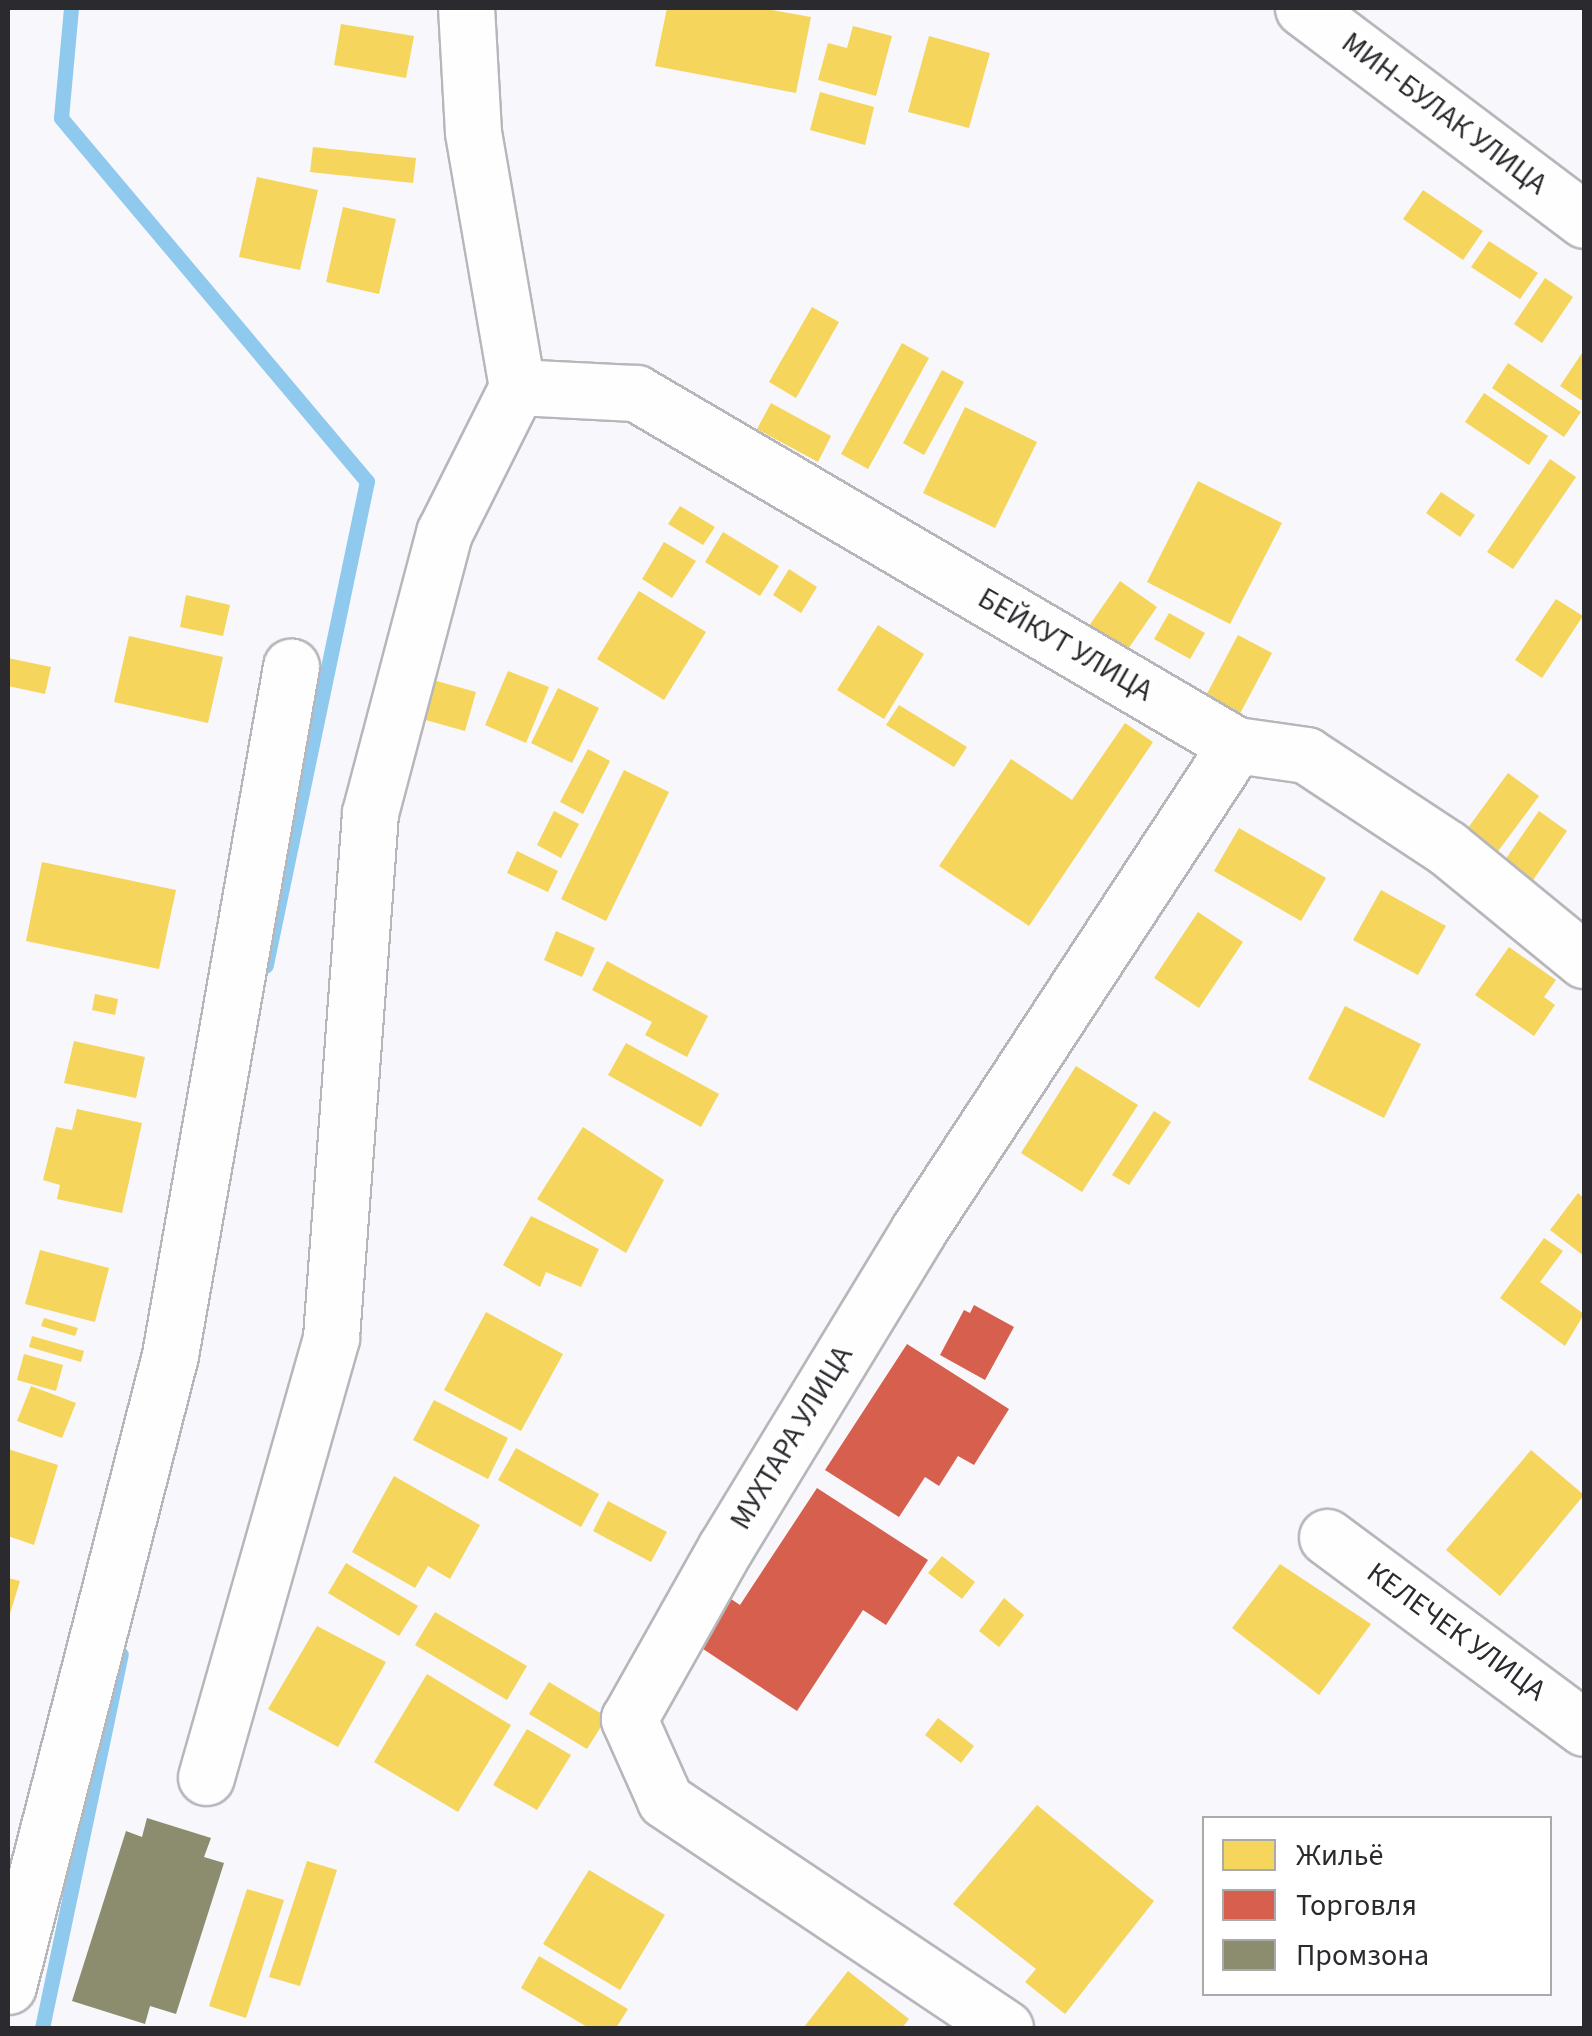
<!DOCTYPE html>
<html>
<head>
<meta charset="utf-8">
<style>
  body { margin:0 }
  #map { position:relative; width:1592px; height:2036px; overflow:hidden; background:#f7f7fc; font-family:"Source Sans 3",sans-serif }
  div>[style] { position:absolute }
  .homes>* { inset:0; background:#f6d55c }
  .shops>* { inset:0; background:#d6604d }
  .industry>* { inset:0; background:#8c8c6e }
  .stream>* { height:15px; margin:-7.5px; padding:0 7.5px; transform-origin:7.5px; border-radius:7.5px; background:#8fc9ee }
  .roads { filter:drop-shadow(2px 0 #b7b7bb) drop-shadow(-2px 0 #b7b7bb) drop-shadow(0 2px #b7b7bb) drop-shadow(0 -2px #b7b7bb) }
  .minor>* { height:55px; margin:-27.5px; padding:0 27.5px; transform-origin:27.5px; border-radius:27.5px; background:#fefeff }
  span { translate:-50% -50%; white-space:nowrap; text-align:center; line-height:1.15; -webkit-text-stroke:10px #fff; paint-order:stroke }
  .street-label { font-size:30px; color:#2b2b2f }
  .frame { position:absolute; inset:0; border:10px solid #2b2b2f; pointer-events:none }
  .legend { position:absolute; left:1202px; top:1816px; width:350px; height:180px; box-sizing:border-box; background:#fff; border:2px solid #aaaaac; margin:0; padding:12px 18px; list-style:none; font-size:30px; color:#2b2b2f }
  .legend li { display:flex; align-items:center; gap:20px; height:50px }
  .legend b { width:50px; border:2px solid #aaaaac }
</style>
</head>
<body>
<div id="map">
  <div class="homes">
    <i style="clip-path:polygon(667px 8px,761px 8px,811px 17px,796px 93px,655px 66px)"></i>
    <i style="clip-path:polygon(341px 24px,414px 36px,406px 78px,334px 65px)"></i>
    <i style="clip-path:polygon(853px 26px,892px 36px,876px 96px,818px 80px,828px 43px,847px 48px)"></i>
    <i style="clip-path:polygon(929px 36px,990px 53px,969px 128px,908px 112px)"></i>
    <i style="clip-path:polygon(820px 92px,874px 107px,865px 145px,810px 130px)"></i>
    <i style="clip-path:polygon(313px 147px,416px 158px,413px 183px,310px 172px)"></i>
    <i style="clip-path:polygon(257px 177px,318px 190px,300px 270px,239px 257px)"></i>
    <i style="clip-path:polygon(1423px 190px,1483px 231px,1463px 260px,1403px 219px)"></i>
    <i style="clip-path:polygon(343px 207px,396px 219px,379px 294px,326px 282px)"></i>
    <i style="clip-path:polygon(1489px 241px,1538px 273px,1520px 299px,1471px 267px)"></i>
    <i style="clip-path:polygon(1545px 278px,1573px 297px,1542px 343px,1514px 324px)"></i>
    <i style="clip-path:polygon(812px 307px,839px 322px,796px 398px,769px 382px)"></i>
    <i style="clip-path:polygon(902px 343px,929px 358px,868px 469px,841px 454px)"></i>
    <i style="clip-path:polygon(1584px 350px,1584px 402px,1560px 386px)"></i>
    <i style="clip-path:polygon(1508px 363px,1581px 412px,1564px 437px,1492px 388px)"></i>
    <i style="clip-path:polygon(942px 370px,964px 382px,924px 455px,903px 443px)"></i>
    <i style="clip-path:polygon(1484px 393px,1548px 436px,1529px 465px,1465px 422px)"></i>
    <i style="clip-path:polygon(771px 403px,831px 436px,818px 462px,757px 429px)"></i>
    <i style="clip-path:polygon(965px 407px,1037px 442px,995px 528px,923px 493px)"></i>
    <i style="clip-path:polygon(1550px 459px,1576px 477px,1513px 569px,1487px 552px)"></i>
    <i style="clip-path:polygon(1198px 481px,1282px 523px,1230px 624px,1147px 582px)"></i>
    <i style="clip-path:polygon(1441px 492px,1475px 515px,1460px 537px,1426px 513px)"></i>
    <i style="clip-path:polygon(680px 506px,715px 527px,703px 545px,668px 524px)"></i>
    <i style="clip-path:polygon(723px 532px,779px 566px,760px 596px,705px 562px)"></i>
    <i style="clip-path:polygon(664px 542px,696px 561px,672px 598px,642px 579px)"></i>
    <i style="clip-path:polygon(789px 569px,817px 587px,801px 613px,773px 595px)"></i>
    <i style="clip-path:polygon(1120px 581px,1157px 607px,1126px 652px,1089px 626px)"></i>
    <i style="clip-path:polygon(639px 591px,706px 632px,664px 700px,597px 659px)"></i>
    <i style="clip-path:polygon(186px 595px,230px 605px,223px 636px,180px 627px)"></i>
    <i style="clip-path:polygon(1556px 599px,1583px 616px,1542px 678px,1515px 660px)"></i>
    <i style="clip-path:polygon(1169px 613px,1205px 633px,1190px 659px,1154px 639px)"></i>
    <i style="clip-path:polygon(878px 625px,924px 654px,884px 719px,837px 690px)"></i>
    <i style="clip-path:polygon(1238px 635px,1272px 653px,1235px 723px,1201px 705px)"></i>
    <i style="clip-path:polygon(129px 636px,223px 657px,208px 723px,114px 702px)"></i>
    <i style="clip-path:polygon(8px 658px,51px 667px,45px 694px,8px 686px)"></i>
    <i style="clip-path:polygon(508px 671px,549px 687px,526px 743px,485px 725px)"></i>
    <i style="clip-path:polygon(426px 678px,476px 692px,465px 731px,415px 717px)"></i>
    <i style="clip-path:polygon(558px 688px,599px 708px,572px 763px,531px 743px)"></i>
    <i style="clip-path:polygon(899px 705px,967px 747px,954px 767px,886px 725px)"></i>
    <i style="clip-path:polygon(1125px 723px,1153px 742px,1029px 926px,939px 866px,1011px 759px,1072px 800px)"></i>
    <i style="clip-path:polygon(588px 749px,610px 761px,583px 814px,560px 802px)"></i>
    <i style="clip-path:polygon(624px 770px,669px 792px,606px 921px,561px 899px)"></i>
    <i style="clip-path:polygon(1508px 773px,1539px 796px,1496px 854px,1465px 832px)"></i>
    <i style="clip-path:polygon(554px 811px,579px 824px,561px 858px,537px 845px)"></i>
    <i style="clip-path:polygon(1539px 811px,1567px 831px,1533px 880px,1505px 860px)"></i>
    <i style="clip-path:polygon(1239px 828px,1326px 878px,1301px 921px,1214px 871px)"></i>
    <i style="clip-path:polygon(517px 851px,558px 871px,548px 892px,507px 873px)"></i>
    <i style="clip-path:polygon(42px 862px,176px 890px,159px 969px,26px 941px)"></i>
    <i style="clip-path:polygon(1381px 890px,1446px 926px,1418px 975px,1353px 940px)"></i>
    <i style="clip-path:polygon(1198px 912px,1243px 942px,1199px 1008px,1154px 978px)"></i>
    <i style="clip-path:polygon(556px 931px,595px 948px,582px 977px,544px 960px)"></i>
    <i style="clip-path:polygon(1509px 947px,1556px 980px,1544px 997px,1555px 1005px,1534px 1036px,1475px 995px)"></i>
    <i style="clip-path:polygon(607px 961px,708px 1016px,687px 1057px,645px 1035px,652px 1022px,592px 990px)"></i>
    <i style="clip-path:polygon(95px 994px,118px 999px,115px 1015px,92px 1010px)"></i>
    <i style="clip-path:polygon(1345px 1006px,1421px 1044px,1384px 1118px,1308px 1079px)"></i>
    <i style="clip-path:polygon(74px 1041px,145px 1057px,136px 1098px,64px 1083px)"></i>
    <i style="clip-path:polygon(626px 1043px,719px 1094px,701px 1127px,608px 1075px)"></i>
    <i style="clip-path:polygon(1076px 1066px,1138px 1105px,1082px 1192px,1021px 1153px)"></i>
    <i style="clip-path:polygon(77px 1109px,142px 1123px,122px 1213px,57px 1199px,60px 1185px,43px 1180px,56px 1127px,72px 1130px)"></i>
    <i style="clip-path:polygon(1154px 1111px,1171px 1122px,1129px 1185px,1112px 1175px)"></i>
    <i style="clip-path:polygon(583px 1127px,664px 1180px,626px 1253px,537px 1199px)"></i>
    <i style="clip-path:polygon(1578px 1193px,1584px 1198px,1584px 1256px,1550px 1230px)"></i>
    <i style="clip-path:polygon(531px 1216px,599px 1249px,581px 1287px,546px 1272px,540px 1287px,503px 1265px)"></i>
    <i style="clip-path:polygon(1544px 1238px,1563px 1251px,1540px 1282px,1584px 1314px,1565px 1346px,1500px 1298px)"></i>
    <i style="clip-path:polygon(40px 1250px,109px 1268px,95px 1322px,25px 1304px)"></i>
    <i style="clip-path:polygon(486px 1312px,563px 1354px,521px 1431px,444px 1390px)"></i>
    <i style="clip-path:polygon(44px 1318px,78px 1328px,75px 1336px,41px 1326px)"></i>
    <i style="clip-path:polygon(32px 1336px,84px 1351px,81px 1362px,29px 1347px)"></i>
    <i style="clip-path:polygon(24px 1354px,63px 1365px,56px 1391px,17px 1380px)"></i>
    <i style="clip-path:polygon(31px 1386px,76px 1403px,62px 1438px,17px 1421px)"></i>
    <i style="clip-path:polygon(434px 1400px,508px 1438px,488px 1479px,413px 1440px)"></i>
    <i style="clip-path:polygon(516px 1448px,599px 1494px,581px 1527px,498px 1480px)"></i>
    <i style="clip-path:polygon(8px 1449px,58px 1465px,34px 1545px,8px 1536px)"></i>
    <i style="clip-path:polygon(1531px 1450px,1584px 1495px,1500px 1596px,1446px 1550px)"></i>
    <i style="clip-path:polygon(394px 1476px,480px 1525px,450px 1579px,428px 1566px,415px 1588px,352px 1552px)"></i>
    <i style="clip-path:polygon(608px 1501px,667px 1532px,651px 1562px,593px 1531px)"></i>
    <i style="clip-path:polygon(942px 1556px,975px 1582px,962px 1599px,928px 1573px)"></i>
    <i style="clip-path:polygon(346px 1563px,418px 1606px,399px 1636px,328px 1593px)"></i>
    <i style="clip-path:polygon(1280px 1564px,1371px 1624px,1319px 1695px,1232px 1628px)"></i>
    <i style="clip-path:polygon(8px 1578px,20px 1581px,8px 1620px)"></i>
    <i style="clip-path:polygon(1004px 1598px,1024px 1615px,999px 1647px,979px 1631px)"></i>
    <i style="clip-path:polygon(435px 1612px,527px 1666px,507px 1700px,415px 1645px)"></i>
    <i style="clip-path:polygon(317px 1626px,386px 1662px,338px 1747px,268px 1709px)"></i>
    <i style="clip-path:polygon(427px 1674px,511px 1725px,458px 1812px,374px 1762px)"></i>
    <i style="clip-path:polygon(549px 1682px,607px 1717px,587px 1749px,529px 1714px)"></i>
    <i style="clip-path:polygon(938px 1718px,974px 1746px,961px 1763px,925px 1735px)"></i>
    <i style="clip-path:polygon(527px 1729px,571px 1755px,537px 1810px,493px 1785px)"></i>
    <i style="clip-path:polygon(1037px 1805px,1154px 1901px,1065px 2014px,1025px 1982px,1036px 1969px,953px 1904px)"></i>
    <i style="clip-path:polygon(307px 1861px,337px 1870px,300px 1986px,269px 1977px)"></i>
    <i style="clip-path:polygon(589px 1870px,665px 1915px,620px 1990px,543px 1944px)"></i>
    <i style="clip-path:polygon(247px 1889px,284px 1900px,246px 2018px,209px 2006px)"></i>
    <i style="clip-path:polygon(539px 1956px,628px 2009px,616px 2028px,589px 2028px,521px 1988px)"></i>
    <i style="clip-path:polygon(848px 1971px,909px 2019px,902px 2028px,804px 2027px)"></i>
  </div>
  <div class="shops">
    <i style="clip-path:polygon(974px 1305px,1014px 1327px,985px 1380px,940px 1355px,964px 1310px,970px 1313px)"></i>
    <i style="clip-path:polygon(907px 1344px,1009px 1409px,974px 1465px,958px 1456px,939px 1486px,925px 1477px,899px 1517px,825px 1470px)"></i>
    <i style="clip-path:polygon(817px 1488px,928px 1560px,886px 1625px,863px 1610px,797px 1711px,697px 1645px,728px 1597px,740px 1605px)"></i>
  </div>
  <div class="industry">
    <i style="clip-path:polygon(147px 1818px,211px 1838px,204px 1857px,224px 1863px,176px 2014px,150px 2006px,145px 2024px,72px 2001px,126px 1831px,142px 1837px)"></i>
  </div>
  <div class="stream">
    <i style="left:71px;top:8px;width:110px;rotate:95.2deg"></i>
    <i style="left:61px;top:118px;width:475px;rotate:49.9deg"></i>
    <i style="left:367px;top:481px;width:495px;rotate:101.8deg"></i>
    <i style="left:42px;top:2028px;width:382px;rotate:-78.1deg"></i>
  </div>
  <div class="roads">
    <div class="minor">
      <i style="left:1303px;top:8px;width:352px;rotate:37deg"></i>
      <i style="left:517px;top:387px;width:119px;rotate:2.9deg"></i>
      <i style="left:636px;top:393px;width:696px;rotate:30.4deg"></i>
      <i style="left:1236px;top:745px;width:71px;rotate:8.1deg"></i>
      <i style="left:1306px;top:755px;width:169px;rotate:33.4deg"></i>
      <i style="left:1447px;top:848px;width:177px;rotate:39.3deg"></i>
      <i style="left:1327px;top:1537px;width:320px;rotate:36.6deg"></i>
      <i style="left:206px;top:1777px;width:457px;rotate:-74.1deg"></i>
      <i style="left:331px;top:1337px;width:525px;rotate:-85.74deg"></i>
      <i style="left:370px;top:813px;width:290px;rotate:-75.2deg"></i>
      <i style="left:444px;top:533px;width:163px;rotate:-63.4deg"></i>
      <i style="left:517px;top:387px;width:259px;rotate:-99.8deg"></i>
      <i style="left:473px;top:132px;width:124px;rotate:-93.2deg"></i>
      <i style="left:8px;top:1986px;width:651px;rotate:-75.6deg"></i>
      <i style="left:170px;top:1355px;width:699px;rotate:-80.03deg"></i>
      <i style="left:1005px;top:2028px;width:409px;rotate:-146.2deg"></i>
      <i style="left:665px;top:1800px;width:89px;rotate:-114deg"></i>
      <i style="left:629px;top:1719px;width:197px;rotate:-60.6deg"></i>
      <i style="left:726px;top:1547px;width:370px;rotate:-58.7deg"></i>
      <i style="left:918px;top:1231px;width:581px;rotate:-56.8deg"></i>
    </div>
  </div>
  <div class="street-label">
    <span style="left:1444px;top:114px;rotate:37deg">МИН-БУЛАК УЛИЦА</span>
    <span style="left:1065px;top:645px;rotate:30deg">БЕЙКУТ УЛИЦА</span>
    <span style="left:792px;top:1438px;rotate:-59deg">МУХТАРА УЛИЦА</span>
    <span style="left:1456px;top:1632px;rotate:36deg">КЕЛЕЧЕК УЛИЦА</span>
  </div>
  <div class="frame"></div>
  <ul class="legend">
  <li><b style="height:28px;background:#f6d55c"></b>Жильё</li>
  <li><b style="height:28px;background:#d6604d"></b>Торговля</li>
  <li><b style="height:28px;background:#8c8c6e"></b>Промзона</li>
  </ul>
</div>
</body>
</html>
